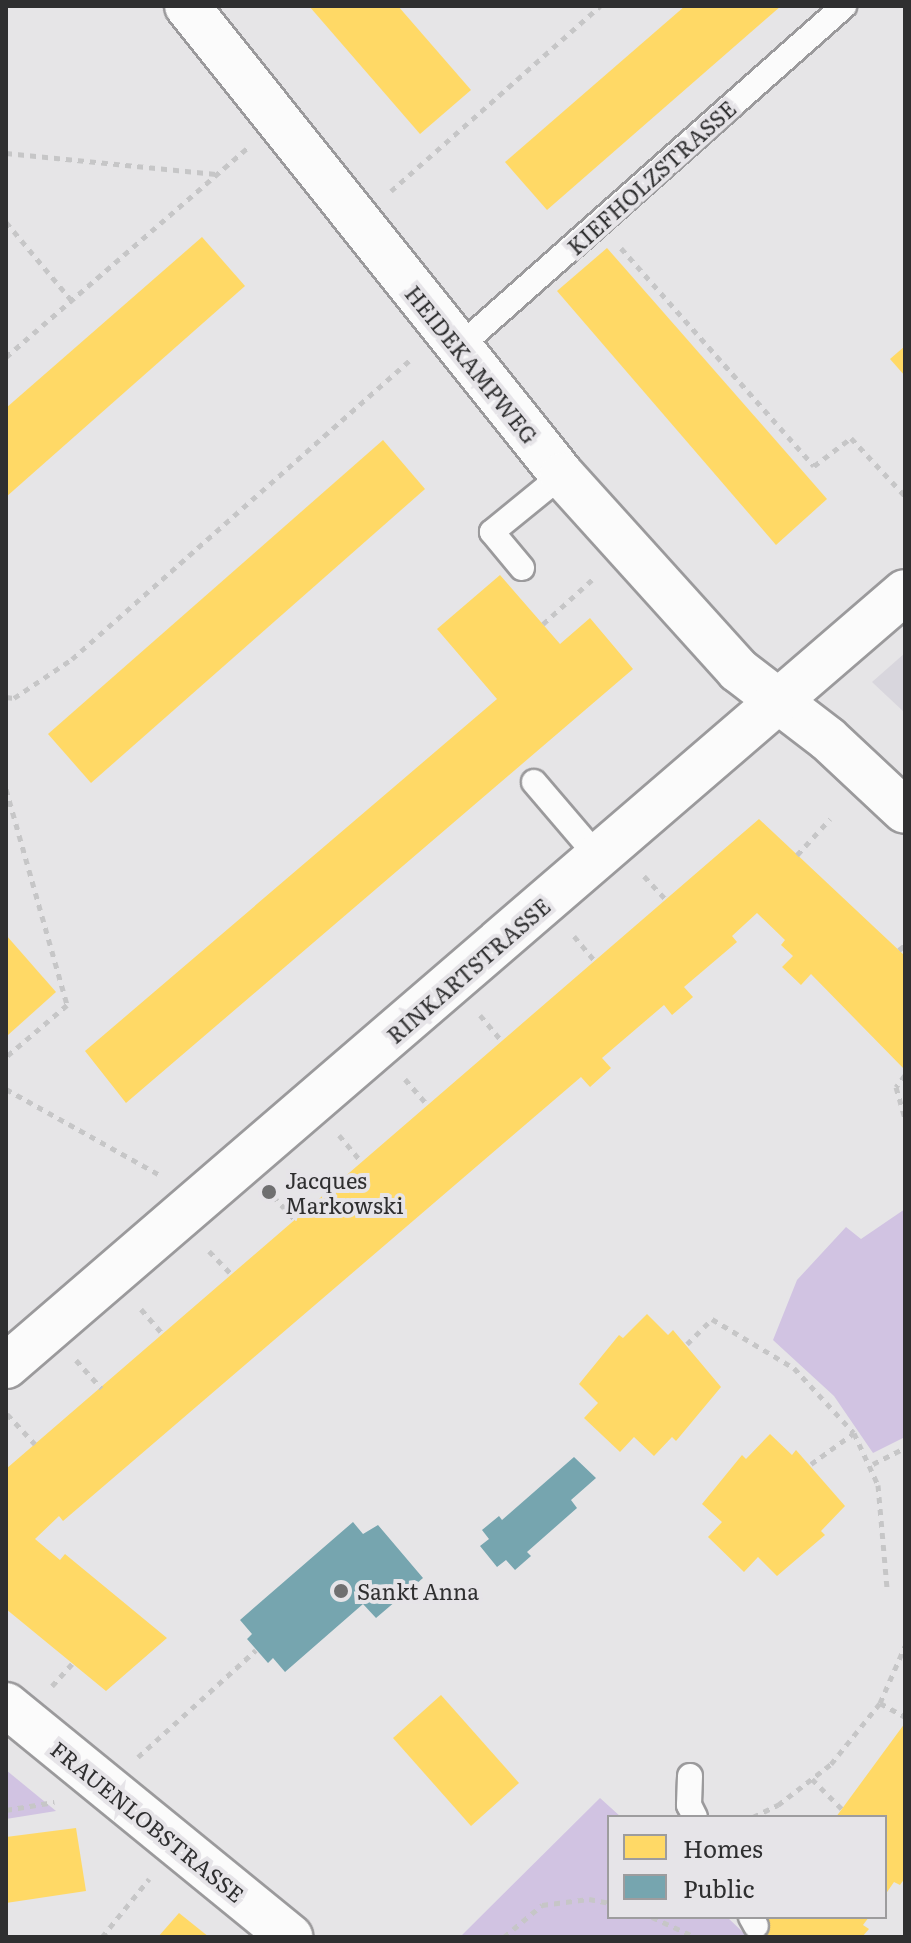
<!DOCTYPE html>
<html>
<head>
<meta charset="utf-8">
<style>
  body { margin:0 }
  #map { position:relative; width:911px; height:1943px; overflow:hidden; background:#e6e5e7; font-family:Literata,serif }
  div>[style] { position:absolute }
  .built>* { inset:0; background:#d8d6dd }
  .green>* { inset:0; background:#d1c3e2 }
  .homes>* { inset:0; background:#ffd966 }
  .public>* { inset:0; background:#76a5af }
  .path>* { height:5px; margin-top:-2.5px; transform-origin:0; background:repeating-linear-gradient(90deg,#c6c6c7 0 6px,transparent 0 12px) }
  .roads { filter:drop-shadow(2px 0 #9b9a9c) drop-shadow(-2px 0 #9b9a9c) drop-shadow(0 2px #9b9a9c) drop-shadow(0 -2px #9b9a9c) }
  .lane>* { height:24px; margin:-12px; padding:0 12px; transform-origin:12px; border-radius:12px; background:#fbfbfb }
  .street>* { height:44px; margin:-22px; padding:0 22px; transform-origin:22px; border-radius:22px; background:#fbfbfb }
  .dots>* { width:22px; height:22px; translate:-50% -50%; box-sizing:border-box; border:4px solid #e6e4e8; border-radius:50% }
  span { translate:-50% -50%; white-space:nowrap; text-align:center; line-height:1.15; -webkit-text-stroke:8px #e6e4e8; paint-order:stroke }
  .street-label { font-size:22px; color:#2f2f30 }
  .poi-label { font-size:22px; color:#2f2f30 }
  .left { translate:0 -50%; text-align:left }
  .frame { position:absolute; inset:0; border:8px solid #2f2f30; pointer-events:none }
  .legend { position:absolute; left:607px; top:1815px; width:280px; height:104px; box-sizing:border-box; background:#e6e4e8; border:2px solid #9d9c9e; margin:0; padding:10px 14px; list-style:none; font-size:24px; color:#2f2f30 }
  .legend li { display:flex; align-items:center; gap:16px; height:40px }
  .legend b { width:40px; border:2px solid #9d9c9e }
</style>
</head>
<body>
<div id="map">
  <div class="built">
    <i style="clip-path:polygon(905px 653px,905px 713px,872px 682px)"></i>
  </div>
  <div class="green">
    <i style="clip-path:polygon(905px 1209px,905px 1437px,873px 1453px,834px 1396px,773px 1340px,797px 1280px,846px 1227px,861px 1239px)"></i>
    <i style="clip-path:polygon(6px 1770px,56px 1811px,6px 1819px)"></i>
    <i style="clip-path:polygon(600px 1798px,621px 1817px,609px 1817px,609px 1917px,727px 1917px,748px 1937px,460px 1937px)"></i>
  </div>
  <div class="homes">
    <i style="clip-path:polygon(309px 6px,398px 6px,471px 90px,420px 134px)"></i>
    <i style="clip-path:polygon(685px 6px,781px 6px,547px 210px,505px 162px)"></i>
    <i style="clip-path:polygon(202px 237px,245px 286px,6px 497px,6px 408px)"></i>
    <i style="clip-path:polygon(607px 248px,827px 499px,776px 545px,557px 291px)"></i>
    <i style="clip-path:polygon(905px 346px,905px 376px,890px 359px)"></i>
    <i style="clip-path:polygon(383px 440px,425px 489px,91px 783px,48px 734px)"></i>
    <i style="clip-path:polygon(500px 575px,560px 644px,590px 618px,633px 669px,126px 1103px,85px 1051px,497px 699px,437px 629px)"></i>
    <i style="clip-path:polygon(759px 819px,905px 956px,905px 1070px,811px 974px,801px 985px,782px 967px,793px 956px,781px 945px,785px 940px,757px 913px,732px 936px,737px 942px,684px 987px,693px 997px,672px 1015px,664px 1005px,602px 1058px,611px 1068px,590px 1087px,581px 1077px,63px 1521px,59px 1516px,35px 1539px,60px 1560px,65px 1554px,167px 1638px,106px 1691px,6px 1609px,6px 1469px)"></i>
    <i style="clip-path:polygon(6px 935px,56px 992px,8px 1035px,6px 1033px)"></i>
    <i style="clip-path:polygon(647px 1314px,668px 1335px,673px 1330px,721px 1387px,676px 1441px,672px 1437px,654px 1456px,634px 1437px,620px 1452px,584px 1418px,598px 1403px,579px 1384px,619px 1335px,623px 1338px)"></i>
    <i style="clip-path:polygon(770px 1434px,792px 1455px,796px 1450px,845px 1506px,821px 1531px,825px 1535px,777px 1576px,758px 1557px,744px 1572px,708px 1537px,722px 1522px,702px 1504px,742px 1455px,746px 1459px)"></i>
    <i style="clip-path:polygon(441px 1695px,519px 1783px,471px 1826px,393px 1738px)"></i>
    <i style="clip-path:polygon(905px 1723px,905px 1878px,900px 1885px,894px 1882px,885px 1895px,885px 1817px,836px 1817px)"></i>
    <i style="clip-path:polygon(76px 1828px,86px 1891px,6px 1903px,6px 1837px)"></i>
    <i style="clip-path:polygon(179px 1913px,209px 1937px,158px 1937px)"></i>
    <i style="clip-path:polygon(763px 1917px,869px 1917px,863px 1925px,869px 1929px,862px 1937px,748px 1937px)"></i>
  </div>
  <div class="public">
    <i style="clip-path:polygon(574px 1457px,596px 1478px,571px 1500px,577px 1508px,527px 1552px,531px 1556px,515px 1570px,506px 1560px,497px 1567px,480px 1546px,489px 1539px,482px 1530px,499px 1516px,502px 1520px)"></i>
    <i style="clip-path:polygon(353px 1522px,363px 1534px,378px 1525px,423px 1578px,376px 1618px,363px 1604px,285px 1672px,273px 1658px,268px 1663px,247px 1639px,252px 1634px,240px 1620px)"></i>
  </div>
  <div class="path">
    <i style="left:6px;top:153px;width:211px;rotate:5.7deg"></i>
    <i style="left:391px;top:191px;width:279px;rotate:-41.5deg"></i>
    <i style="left:6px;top:222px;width:103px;rotate:50.1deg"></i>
    <i style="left:621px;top:248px;width:291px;rotate:48.5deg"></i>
    <i style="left:814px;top:466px;width:46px;rotate:-37.1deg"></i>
    <i style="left:851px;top:438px;width:79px;rotate:47deg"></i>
    <i style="left:6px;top:357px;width:319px;rotate:-40.9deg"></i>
    <i style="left:543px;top:624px;width:70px;rotate:-42.1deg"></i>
    <i style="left:6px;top:697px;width:8px;rotate:7deg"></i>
    <i style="left:14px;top:698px;width:70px;rotate:-33.9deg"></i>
    <i style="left:72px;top:659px;width:453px;rotate:-41.5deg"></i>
    <i style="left:6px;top:789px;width:224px;rotate:74.2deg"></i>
    <i style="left:67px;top:1005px;width:80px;rotate:139.6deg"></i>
    <i style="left:797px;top:855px;width:49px;rotate:-47.5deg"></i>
    <i style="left:644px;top:876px;width:33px;rotate:47deg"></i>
    <i style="left:574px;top:936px;width:33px;rotate:50deg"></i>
    <i style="left:899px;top:950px;width:8px;rotate:-40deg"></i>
    <i style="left:480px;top:1015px;width:34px;rotate:50deg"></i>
    <i style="left:905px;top:1075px;width:15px;rotate:127deg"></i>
    <i style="left:896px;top:1087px;width:32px;rotate:74deg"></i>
    <i style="left:405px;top:1079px;width:35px;rotate:49deg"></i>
    <i style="left:6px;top:1089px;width:176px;rotate:29.2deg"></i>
    <i style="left:339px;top:1135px;width:35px;rotate:50deg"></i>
    <i style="left:273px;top:1196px;width:33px;rotate:47deg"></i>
    <i style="left:209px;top:1251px;width:33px;rotate:46deg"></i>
    <i style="left:141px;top:1309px;width:33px;rotate:49deg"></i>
    <i style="left:687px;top:1344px;width:35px;rotate:-45deg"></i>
    <i style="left:712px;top:1319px;width:96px;rotate:30.9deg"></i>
    <i style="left:794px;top:1368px;width:88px;rotate:47.3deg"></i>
    <i style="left:854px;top:1433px;width:57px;rotate:65.2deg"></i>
    <i style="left:878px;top:1485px;width:102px;rotate:85deg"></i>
    <i style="left:76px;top:1360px;width:38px;rotate:48deg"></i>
    <i style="left:7px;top:1414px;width:41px;rotate:47deg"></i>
    <i style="left:811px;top:1464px;width:53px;rotate:-35.8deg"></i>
    <i style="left:873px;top:1464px;width:36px;rotate:-27deg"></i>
    <i style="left:52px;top:1686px;width:30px;rotate:-48deg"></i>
    <i style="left:880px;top:1703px;width:29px;rotate:29deg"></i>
    <i style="left:138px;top:1757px;width:159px;rotate:-42.2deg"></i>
    <i style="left:812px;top:1779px;width:42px;rotate:45deg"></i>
    <i style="left:6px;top:1810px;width:49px;rotate:-9.5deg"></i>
    <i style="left:753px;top:1817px;width:28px;rotate:-26deg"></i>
    <i style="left:778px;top:1805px;width:67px;rotate:-37.7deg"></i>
    <i style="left:831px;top:1764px;width:78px;rotate:-51.2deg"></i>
    <i style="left:880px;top:1703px;width:62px;rotate:-66.3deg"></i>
    <i style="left:652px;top:1917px;width:47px;rotate:24.9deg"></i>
    <i style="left:44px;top:1937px;width:14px"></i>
    <i style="left:102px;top:1937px;width:75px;rotate:-51deg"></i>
    <i style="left:504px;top:1937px;width:50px;rotate:-40.1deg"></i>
    <i style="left:542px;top:1905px;width:47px;rotate:-7.3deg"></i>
    <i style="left:589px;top:1899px;width:20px;rotate:11deg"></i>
  </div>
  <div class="roads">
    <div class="lane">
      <i style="left:458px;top:348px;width:516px;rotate:-41.54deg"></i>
      <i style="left:522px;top:568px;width:47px;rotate:-129.8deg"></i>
      <i style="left:492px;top:532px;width:90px;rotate:-39.2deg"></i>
      <i style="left:534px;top:782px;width:99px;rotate:49.5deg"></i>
      <i style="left:690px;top:1776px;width:29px;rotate:92deg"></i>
      <i style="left:689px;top:1805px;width:13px;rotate:63deg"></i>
      <i style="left:751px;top:1917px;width:10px;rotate:61deg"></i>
    </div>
    <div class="street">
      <i style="left:187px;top:6px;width:600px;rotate:51.36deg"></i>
      <i style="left:562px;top:475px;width:263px;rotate:47.9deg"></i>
      <i style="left:738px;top:670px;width:113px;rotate:37.5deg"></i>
      <i style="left:828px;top:739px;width:105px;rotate:43.1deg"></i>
      <i style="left:6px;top:1366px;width:1186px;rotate:-40.73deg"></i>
      <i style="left:6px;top:1705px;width:367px;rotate:39.2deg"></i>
    </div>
  </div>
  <div class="dots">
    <i style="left:269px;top:1192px;background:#6f6f70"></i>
    <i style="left:341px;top:1591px;background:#6f6f70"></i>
  </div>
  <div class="street-label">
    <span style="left:651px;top:177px;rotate:-42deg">KIEFHOLZSTRASSE</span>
    <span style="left:472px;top:364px;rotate:51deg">HEIDEKAMPWEG</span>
    <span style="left:468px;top:970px;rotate:-41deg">RINKARTSTRASSE</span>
    <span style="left:148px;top:1821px;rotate:39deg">FRAUENLOBSTRASSE</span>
  </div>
  <div class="poi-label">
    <span class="left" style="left:285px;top:1192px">Jacques<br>Markowski</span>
    <span class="left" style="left:357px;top:1591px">Sankt Anna</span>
  </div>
  <div class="frame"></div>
  <ul class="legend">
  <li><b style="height:22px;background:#ffd966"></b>Homes</li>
  <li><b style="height:22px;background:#76a5af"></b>Public</li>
  </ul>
</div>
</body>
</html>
